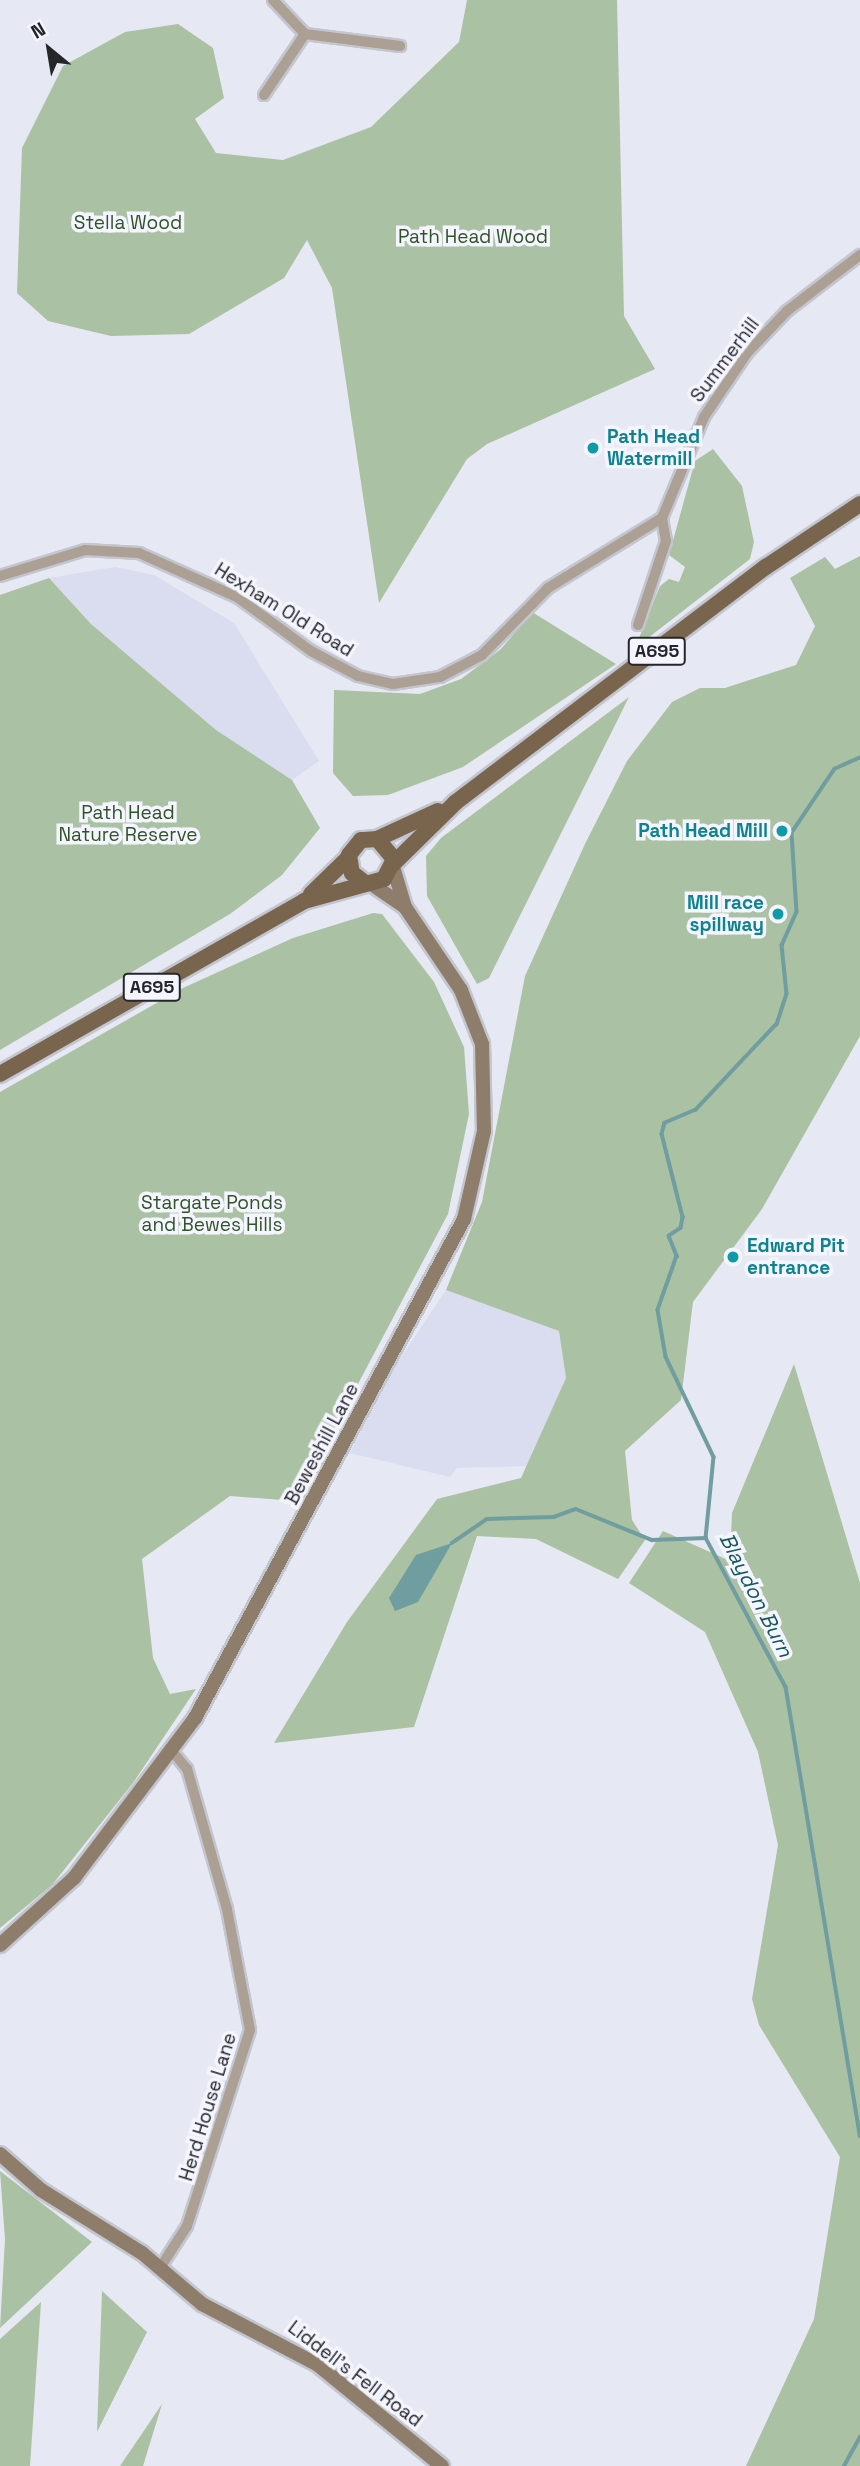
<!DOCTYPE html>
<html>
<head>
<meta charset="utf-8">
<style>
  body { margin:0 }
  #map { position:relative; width:860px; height:2466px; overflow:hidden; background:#e6e8f3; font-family:"Space Grotesk",sans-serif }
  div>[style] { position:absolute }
  .built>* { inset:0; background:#daddef }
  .green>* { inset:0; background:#aac1a3 }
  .water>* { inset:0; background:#6f9da0 }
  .stream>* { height:3.5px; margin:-1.75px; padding:0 1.75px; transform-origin:1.75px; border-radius:1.75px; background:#6f9da0 }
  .roads { filter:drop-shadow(2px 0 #c3c5cf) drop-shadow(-2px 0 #c3c5cf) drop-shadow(0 2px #c3c5cf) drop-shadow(0 -2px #c3c5cf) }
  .street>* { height:10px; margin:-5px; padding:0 5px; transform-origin:5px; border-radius:5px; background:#aca094 }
  .secondary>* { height:14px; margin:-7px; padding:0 7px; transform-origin:7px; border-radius:7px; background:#8e7d6b }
  .primary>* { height:16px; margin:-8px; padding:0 8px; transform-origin:8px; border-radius:8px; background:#79644e }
  .dots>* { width:19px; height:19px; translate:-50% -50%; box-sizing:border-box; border:4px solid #f4f5fe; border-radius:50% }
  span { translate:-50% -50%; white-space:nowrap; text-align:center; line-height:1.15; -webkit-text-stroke:7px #f4f5fe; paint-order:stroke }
  .shield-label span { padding:2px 5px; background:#f4f5fe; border:2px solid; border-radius:5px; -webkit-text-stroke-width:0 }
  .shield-label { font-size:18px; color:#252629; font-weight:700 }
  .park-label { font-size:19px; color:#315327 }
  .street-label { font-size:19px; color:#252629 }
  .culture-label { font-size:19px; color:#0d838f; font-weight:700 }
  .left { translate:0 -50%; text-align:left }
  .right { translate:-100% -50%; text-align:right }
  .water-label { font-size:21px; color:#15585c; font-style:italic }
  .north { position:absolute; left:14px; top:14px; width:70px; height:70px; -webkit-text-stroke:5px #f4f5fe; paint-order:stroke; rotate:330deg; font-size:19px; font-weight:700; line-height:28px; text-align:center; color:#252629 }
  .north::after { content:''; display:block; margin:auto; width:24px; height:32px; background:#252629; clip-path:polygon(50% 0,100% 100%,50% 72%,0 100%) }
</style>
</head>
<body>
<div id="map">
  <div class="built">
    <i style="clip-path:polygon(115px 567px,154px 575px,234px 623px,319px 761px,292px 780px,216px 730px,91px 624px,49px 578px)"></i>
    <i style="clip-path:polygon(446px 1290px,559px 1331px,566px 1378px,528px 1466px,457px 1468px,450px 1477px,350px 1453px,393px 1369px)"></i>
  </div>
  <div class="green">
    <i style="clip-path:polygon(467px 0,617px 0,624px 316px,655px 369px,487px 444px,467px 459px,379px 603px,332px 288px,307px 240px,284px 278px,189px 334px,111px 336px,48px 321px,17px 293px,22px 148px,63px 66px,125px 32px,178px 24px,213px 48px,224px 98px,195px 119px,216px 153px,283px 160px,371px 127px,459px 42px)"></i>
    <i style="clip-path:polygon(713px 449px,742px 486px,754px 542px,750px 559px,635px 648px,660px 586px,669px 579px,679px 582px,685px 567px,669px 555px,695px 461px)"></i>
    <i style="clip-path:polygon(860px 556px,860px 1036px,762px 1209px,693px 1302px,681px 1400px,625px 1451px,632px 1520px,645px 1540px,618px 1579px,536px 1539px,477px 1536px,414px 1727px,274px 1743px,347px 1622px,437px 1499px,521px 1478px,566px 1378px,559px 1331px,446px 1290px,482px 1202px,525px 976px,585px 844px,627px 761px,672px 702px,700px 688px,725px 688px,796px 665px,815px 626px,790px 578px,825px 557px,835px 569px)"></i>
    <i style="clip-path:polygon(49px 578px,91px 624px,216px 730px,292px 780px,320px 828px,282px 875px,230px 914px,0 1050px,0 595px)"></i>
    <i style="clip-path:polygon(532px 612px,616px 664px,463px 767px,388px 795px,353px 796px,333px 773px,334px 690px,420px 694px,461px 679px,501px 649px)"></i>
    <i style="clip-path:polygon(629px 697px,489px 978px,477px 984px,427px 896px,426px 856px,441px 838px)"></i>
    <i style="clip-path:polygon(373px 913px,382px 914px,434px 982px,464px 1047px,469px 1114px,448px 1214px,296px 1501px,230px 1496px,142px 1559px,153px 1658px,170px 1694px,196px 1689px,133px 1783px,52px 1885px,0 1928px,0 1092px,183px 988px,293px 938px)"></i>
    <i style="clip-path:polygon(794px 1364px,860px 1583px,860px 2466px,746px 2466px,814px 2319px,840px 2157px,759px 2025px,752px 1999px,778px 1845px,758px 1752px,705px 1632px,629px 1583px,663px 1531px,730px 1561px,732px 1513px)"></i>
    <i style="clip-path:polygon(0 2171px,92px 2242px,0 2328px,5px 2239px)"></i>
    <i style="clip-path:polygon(102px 2291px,147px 2332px,97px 2432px)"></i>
    <i style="clip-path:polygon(41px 2302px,30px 2466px,0 2466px,0 2339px)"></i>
    <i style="clip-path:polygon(162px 2404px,143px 2466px,120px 2466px)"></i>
  </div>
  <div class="water">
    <i style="clip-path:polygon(452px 1543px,418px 1602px,395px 1611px,389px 1598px,416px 1555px)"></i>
  </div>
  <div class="stream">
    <i style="left:860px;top:758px;width:27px;rotate:156deg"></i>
    <i style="left:835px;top:769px;width:77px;rotate:123.9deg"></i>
    <i style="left:792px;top:833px;width:79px;rotate:86.4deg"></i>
    <i style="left:797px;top:912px;width:36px;rotate:114deg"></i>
    <i style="left:782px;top:945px;width:49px;rotate:84.2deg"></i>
    <i style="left:787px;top:994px;width:32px;rotate:108deg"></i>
    <i style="left:777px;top:1024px;width:118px;rotate:133.3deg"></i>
    <i style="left:696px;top:1110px;width:34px;rotate:157deg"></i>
    <i style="left:665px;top:1123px;width:11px;rotate:105deg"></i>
    <i style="left:662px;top:1134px;width:86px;rotate:75.8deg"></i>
    <i style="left:683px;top:1217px;width:11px;rotate:100deg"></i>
    <i style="left:681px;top:1228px;width:14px;rotate:146deg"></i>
    <i style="left:669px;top:1236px;width:22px;rotate:68deg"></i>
    <i style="left:677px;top:1256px;width:57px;rotate:109.4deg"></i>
    <i style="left:658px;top:1310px;width:48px;rotate:80.3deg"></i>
    <i style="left:666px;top:1357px;width:111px;rotate:64.4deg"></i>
    <i style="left:714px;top:1457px;width:81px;rotate:95.6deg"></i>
    <i style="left:706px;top:1538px;width:169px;rotate:61.8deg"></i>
    <i style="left:786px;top:1687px;width:455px;rotate:80.6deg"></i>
    <i style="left:452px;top:1543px;width:42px;rotate:-34.4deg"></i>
    <i style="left:487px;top:1519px;width:67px;rotate:-1.7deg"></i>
    <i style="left:554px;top:1517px;width:23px;rotate:-20deg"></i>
    <i style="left:576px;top:1509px;width:82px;rotate:22.2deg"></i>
    <i style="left:652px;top:1540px;width:54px;rotate:-2.1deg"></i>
    <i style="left:844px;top:2466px;width:33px;rotate:-61deg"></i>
  </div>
  <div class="roads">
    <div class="street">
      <i style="left:273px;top:0;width:47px;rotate:46.7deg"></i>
      <i style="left:305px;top:34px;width:96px;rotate:7.2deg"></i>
      <i style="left:264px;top:95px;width:73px;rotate:-56.1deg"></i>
      <i style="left:0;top:576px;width:89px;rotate:-17deg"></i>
      <i style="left:85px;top:550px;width:54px;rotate:3.2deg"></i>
      <i style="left:139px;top:553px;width:107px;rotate:24.2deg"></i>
      <i style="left:237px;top:597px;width:92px;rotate:36.1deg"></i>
      <i style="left:311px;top:651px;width:53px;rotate:28deg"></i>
      <i style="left:358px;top:676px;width:36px;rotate:13deg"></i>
      <i style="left:393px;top:684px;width:48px;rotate:-8.5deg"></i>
      <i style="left:440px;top:677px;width:47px;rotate:-27.6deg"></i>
      <i style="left:482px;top:655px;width:94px;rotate:-45.4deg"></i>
      <i style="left:548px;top:588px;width:134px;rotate:-31.6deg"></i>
      <i style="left:662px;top:518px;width:109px;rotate:-67.4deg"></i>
      <i style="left:704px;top:417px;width:77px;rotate:-56.1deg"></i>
      <i style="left:747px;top:353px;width:58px;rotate:-46.4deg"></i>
      <i style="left:787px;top:311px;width:92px;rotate:-37.5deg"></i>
      <i style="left:638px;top:625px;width:89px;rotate:-71.6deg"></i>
      <i style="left:666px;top:541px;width:23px;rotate:-100deg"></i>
      <i style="left:160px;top:2268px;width:50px;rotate:-57.3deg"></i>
      <i style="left:187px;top:2226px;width:206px;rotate:-72.2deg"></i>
      <i style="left:250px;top:2030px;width:123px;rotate:-100.8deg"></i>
      <i style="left:227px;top:1909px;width:146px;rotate:-105.9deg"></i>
      <i style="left:187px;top:1769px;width:23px;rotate:-130deg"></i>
    </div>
    <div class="secondary">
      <i style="left:370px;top:883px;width:42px;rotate:34.4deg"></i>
      <i style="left:0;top:1945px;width:100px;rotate:-42.2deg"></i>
      <i style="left:74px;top:1878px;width:201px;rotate:-52.9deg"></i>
      <i style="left:195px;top:1718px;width:567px;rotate:-61.67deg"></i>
      <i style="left:464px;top:1219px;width:90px;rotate:-77.2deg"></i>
      <i style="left:484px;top:1131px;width:87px;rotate:-91.3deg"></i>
      <i style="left:482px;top:1044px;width:58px;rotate:-111.3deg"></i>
      <i style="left:461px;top:990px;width:100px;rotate:-124deg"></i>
      <i style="left:405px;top:907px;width:42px;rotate:-106.7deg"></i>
      <i style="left:0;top:2154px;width:55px;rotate:41.3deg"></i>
      <i style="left:41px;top:2190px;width:119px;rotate:32deg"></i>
      <i style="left:142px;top:2253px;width:79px;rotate:40.4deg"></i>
      <i style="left:202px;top:2304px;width:131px;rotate:27.7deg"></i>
      <i style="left:318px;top:2365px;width:160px;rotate:39.2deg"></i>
    </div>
    <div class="primary">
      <i style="left:377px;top:839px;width:67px;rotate:-24.7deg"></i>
      <i style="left:393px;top:864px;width:88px;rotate:-44.5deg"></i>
      <i style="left:456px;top:802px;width:389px;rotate:-37.2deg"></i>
      <i style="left:766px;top:567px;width:113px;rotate:-33.8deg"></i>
      <i style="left:311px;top:894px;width:52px;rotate:-44.2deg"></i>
      <i style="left:0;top:1074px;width:350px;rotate:-29.6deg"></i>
      <i style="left:304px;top:901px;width:83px;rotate:-15.4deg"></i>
      <i style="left:384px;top:879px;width:22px;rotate:-63deg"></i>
      <i style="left:394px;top:859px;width:26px;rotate:-130deg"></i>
      <i style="left:377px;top:839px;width:16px;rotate:176deg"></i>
      <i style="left:361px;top:840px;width:19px;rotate:129deg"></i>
      <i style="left:349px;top:855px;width:18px;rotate:81deg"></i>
      <i style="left:352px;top:873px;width:15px;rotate:37deg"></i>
    </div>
  </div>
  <div class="dots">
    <i style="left:593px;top:448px;background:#0f9aa8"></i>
    <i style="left:782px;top:831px;background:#0f9aa8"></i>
    <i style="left:778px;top:914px;background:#0f9aa8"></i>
    <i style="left:733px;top:1257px;background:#0f9aa8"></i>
  </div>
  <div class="shield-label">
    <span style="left:657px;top:651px">A695</span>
    <span style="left:152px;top:987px">A695</span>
  </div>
  <div class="park-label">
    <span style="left:128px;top:223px">Stella Wood</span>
    <span style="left:473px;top:237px">Path Head Wood</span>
    <span style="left:128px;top:824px">Path Head<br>Nature Reserve</span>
    <span style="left:212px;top:1214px">Stargate Ponds<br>and Bewes Hills</span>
  </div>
  <div class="street-label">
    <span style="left:725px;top:360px;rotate:-53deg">Summerhill</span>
    <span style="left:284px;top:610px;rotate:32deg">Hexham Old Road</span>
    <span style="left:322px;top:1444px;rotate:-62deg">Beweshill Lane</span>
    <span style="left:208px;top:2107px;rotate:-73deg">Herd House Lane</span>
    <span style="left:355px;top:2374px;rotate:37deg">Liddell's Fell Road</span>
  </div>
  <div class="culture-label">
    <span class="left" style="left:607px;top:448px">Path Head<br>Watermill</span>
    <span class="right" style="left:768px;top:831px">Path Head Mill</span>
    <span class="right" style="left:764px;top:914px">Mill race<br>spillway</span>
    <span class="left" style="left:747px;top:1257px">Edward Pit<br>entrance</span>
  </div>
  <div class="water-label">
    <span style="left:756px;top:1595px;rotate:63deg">Blaydon Burn</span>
  </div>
  <div class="north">N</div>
</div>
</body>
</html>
